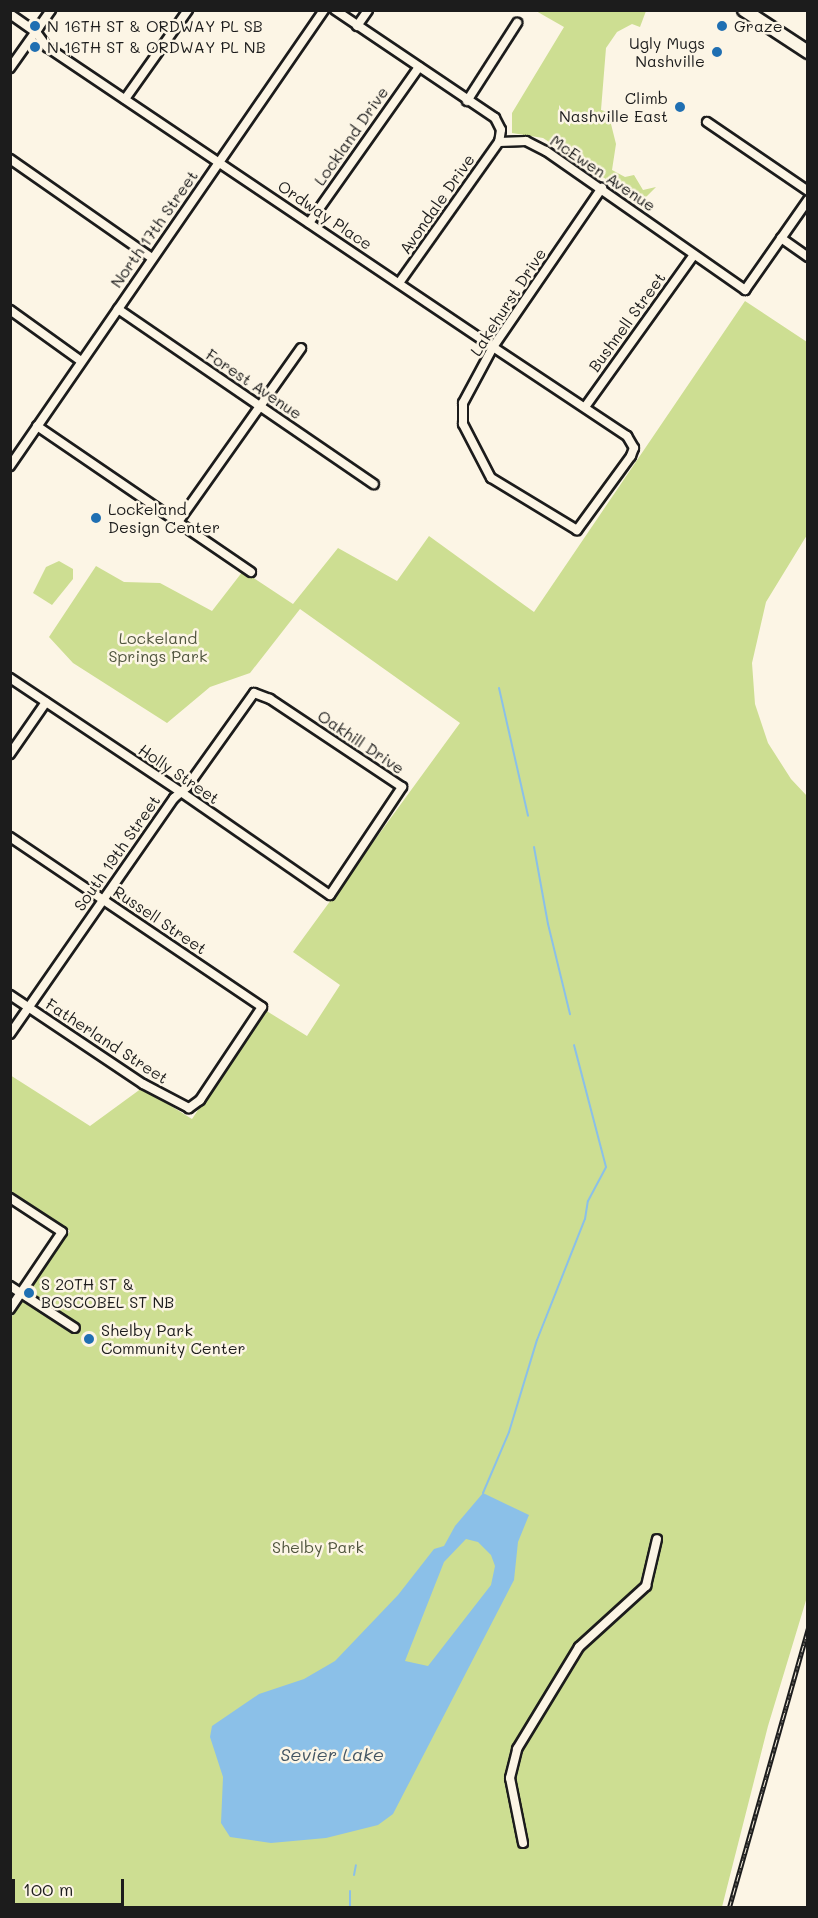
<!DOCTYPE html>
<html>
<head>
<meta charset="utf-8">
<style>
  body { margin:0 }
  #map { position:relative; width:818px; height:1918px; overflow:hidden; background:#fcf5e5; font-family:Mali,sans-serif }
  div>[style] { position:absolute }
  .green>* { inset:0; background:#cdde92 }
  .water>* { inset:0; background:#8bc0e8 }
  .stream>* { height:2px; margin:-1px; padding:0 1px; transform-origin:1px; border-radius:1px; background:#8bc0e8 }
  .roads { filter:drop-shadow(2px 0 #1c1c1c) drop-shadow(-2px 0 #1c1c1c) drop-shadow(0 2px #1c1c1c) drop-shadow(0 -2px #1c1c1c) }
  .street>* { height:8px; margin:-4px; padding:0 4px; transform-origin:4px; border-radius:4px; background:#fcf5e5 }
  .secondary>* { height:12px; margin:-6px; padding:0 6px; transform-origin:6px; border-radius:6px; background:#fcf5e5 }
  .rail>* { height:4.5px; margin-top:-2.25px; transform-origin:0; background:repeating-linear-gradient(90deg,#fcf5e5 0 7px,#1c1c1c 0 14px); box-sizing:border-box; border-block:2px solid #1c1c1c }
  .dots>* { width:16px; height:16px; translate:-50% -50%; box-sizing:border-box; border:3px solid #fcf5e5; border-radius:50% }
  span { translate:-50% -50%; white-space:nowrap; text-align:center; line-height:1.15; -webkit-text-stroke:5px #fcf5e5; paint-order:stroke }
  .poi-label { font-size:16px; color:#1c1c1c }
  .left { translate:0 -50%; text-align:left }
  .right { translate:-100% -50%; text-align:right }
  .street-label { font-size:16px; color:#1c1c1c }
  .park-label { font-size:16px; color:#51563f }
  .water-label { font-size:18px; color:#435563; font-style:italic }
  .frame { position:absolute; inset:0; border:12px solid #1c1c1c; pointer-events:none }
  .scale { position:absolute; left:12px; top:1879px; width:112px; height:27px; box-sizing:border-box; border:3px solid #1c1c1c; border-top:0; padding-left:8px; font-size:18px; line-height:21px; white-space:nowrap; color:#1c1c1c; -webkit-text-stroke:4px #fcf5e5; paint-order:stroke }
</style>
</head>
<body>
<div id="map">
  <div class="green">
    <i style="clip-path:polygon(536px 11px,646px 11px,640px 27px,632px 24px,617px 32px,606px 48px,601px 110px,608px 112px,616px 144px,612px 170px,625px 177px,634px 175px,643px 190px,656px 187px,641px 202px,543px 138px,512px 133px,512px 113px,564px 27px)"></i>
    <i style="clip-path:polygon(745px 301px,807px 342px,807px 535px,766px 602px,752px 663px,755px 704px,768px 743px,791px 779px,807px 796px,807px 1597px,768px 1726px,722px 1907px,11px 1907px,11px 1318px,70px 1231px,11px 1191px,10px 1075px,90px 1126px,142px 1088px,192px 1119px,265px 1010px,307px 1036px,340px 985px,293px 952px,460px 723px,300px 609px,250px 673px,210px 687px,167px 723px,73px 663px,49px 637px,96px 566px,124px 582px,160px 583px,212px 611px,243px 571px,293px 604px,338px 548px,397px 581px,429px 536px,534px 612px)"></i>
    <i style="clip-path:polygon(59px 561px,73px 569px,73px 579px,52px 605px,33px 593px,46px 567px)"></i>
  </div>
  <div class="water">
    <i style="clip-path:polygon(evenodd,483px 1493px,529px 1515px,518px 1542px,514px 1580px,393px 1814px,378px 1825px,326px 1838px,271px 1843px,230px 1837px,221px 1823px,223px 1777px,210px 1737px,212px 1726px,259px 1694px,304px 1679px,335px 1661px,398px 1595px,434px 1549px,444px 1546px,455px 1526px,483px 1493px,466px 1539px,478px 1542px,491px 1555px,495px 1566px,491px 1585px,428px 1666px,405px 1661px,444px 1562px,466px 1539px)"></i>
  </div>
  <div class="stream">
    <i style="left:499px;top:688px;width:131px;rotate:77.2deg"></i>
    <i style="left:534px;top:847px;width:78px;rotate:79.7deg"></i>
    <i style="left:548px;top:924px;width:93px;rotate:76.3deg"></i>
    <i style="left:483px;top:1493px;width:66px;rotate:-66.9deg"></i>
    <i style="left:509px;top:1432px;width:96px;rotate:-73.1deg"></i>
    <i style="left:537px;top:1340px;width:130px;rotate:-68.4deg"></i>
    <i style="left:585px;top:1219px;width:18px;rotate:-81deg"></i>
    <i style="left:588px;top:1201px;width:38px;rotate:-62deg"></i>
    <i style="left:606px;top:1167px;width:126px;rotate:-104.7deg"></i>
    <i style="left:354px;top:1875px;width:10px;rotate:-79deg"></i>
    <i style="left:350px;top:1891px;width:17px;rotate:90deg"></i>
  </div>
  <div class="roads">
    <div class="street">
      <i style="left:335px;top:10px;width:193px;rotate:34deg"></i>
      <i style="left:495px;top:118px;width:13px;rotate:63deg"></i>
      <i style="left:501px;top:130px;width:12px;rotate:99deg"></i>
      <i style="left:499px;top:142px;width:27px;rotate:-2deg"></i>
      <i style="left:526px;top:141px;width:22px;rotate:27deg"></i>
      <i style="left:546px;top:151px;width:243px;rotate:34.9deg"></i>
      <i style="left:745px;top:290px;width:110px;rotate:-55deg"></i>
      <i style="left:10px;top:14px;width:32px;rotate:35deg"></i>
      <i style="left:36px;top:32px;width:19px;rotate:54deg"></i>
      <i style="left:47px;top:47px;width:538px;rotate:33.93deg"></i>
      <i style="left:493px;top:347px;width:161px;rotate:33.6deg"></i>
      <i style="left:627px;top:436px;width:14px;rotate:60deg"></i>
      <i style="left:634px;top:448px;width:9px;rotate:111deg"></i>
      <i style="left:631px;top:456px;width:92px;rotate:126.1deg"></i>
      <i style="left:577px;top:530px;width:100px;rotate:-148.8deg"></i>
      <i style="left:491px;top:478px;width:61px;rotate:-117.4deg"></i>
      <i style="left:463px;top:424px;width:21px;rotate:-90deg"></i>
      <i style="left:463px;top:403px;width:64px;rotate:-61.8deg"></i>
      <i style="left:493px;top:347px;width:193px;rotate:-55.6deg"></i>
      <i style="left:357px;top:26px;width:19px;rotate:-55deg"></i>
      <i style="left:10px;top:68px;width:71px;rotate:-54.7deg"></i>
      <i style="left:125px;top:99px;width:109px;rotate:-54.7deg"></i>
      <i style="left:467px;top:101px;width:93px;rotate:-57.3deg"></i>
      <i style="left:707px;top:122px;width:122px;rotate:34.3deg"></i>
      <i style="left:10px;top:159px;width:173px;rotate:34.9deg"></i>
      <i style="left:309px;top:223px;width:191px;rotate:-54.8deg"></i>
      <i style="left:781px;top:238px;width:33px;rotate:35deg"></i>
      <i style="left:399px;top:283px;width:173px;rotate:-54.7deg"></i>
      <i style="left:118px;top:309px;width:310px;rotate:34.4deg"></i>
      <i style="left:10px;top:310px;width:87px;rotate:35.7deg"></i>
      <i style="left:585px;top:407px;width:187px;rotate:-54.4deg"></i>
      <i style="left:37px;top:426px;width:259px;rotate:34.3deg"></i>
      <i style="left:10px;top:466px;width:554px;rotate:-55.45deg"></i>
      <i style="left:178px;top:522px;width:213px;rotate:-54.7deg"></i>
      <i style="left:10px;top:678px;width:206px;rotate:33.7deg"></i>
      <i style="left:181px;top:792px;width:181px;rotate:34.7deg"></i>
      <i style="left:330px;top:895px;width:130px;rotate:-56.3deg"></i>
      <i style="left:402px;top:787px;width:159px;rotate:-146.3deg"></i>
      <i style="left:270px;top:699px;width:17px;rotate:-159deg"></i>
      <i style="left:254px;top:693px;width:115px;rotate:125.5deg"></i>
      <i style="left:187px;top:787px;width:8px;rotate:140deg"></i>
      <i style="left:181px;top:792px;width:9px;rotate:139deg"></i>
      <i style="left:174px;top:798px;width:287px;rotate:124.8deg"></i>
      <i style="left:10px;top:754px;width:63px;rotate:-55.3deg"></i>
      <i style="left:10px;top:837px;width:304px;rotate:34deg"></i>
      <i style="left:262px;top:1007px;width:112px;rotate:123.7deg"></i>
      <i style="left:200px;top:1100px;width:14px;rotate:144deg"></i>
      <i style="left:189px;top:1108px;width:52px;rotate:-152.4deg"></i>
      <i style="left:143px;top:1084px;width:160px;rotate:-146.2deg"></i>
      <i style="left:10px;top:1198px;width:62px;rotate:33.2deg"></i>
      <i style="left:62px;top:1232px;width:93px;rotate:124deg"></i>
      <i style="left:10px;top:1286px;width:77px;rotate:32.9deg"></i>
      <i style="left:523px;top:1843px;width:66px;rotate:-101.3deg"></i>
      <i style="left:510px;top:1778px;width:30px;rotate:-76deg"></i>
      <i style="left:517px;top:1749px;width:119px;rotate:-58.7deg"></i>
      <i style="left:579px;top:1647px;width:91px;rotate:-42.3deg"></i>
      <i style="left:646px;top:1586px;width:48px;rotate:-76.8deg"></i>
    </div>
    <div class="secondary">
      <i style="left:744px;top:10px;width:77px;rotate:33.3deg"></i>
    </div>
  </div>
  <div class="rail">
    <i style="left:729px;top:1908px;width:291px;rotate:-74.2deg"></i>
  </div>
  <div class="dots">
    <i style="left:35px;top:26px;background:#1f6fb2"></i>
    <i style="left:722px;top:26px;background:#1f6fb2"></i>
    <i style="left:35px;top:47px;background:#1f6fb2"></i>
    <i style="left:717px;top:52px;background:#1f6fb2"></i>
    <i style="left:680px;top:107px;background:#1f6fb2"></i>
    <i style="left:96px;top:518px;background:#1f6fb2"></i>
    <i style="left:29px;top:1293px;background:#1f6fb2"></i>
    <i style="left:89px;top:1339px;background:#1f6fb2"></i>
  </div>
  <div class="poi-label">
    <span class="left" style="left:47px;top:26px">N 16TH ST &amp; ORDWAY PL SB</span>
    <span class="left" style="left:734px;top:26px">Graze</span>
    <span class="right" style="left:705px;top:52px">Ugly Mugs<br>Nashville</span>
    <span class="left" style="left:47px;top:47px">N 16TH ST &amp; ORDWAY PL NB</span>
    <span class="right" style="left:668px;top:107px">Climb<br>Nashville East</span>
    <span class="left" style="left:108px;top:518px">Lockeland<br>Design Center</span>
    <span class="left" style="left:41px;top:1293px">S 20TH ST &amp;<br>BOSCOBEL ST NB</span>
    <span class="left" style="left:101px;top:1339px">Shelby Park<br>Community Center</span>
  </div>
  <div class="street-label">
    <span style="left:351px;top:136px;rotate:-55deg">Lockland Drive</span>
    <span style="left:603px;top:173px;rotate:34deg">McEwen Avenue</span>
    <span style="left:437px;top:204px;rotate:-55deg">Avondale Drive</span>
    <span style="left:325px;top:215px;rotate:34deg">Ordway Place</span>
    <span style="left:154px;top:229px;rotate:-55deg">North 17th Street</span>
    <span style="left:508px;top:302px;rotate:-57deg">Lakehurst Drive</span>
    <span style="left:627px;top:322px;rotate:-54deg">Bushnell Street</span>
    <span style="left:254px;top:384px;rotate:34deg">Forest Avenue</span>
    <span style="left:361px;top:742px;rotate:34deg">Oakhill Drive</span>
    <span style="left:179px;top:774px;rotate:34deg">Holly Street</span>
    <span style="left:117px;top:853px;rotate:-55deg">South 19th Street</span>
    <span style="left:160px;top:920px;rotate:34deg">Russell Street</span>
    <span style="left:107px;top:1041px;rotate:33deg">Fatherland Street</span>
  </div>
  <div class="park-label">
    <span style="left:158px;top:647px">Lockeland<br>Springs Park</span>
    <span style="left:318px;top:1547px">Shelby Park</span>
  </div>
  <div class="water-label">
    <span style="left:332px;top:1754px">Sevier Lake</span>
  </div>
  <div class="frame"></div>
  <div class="scale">100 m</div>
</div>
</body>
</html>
